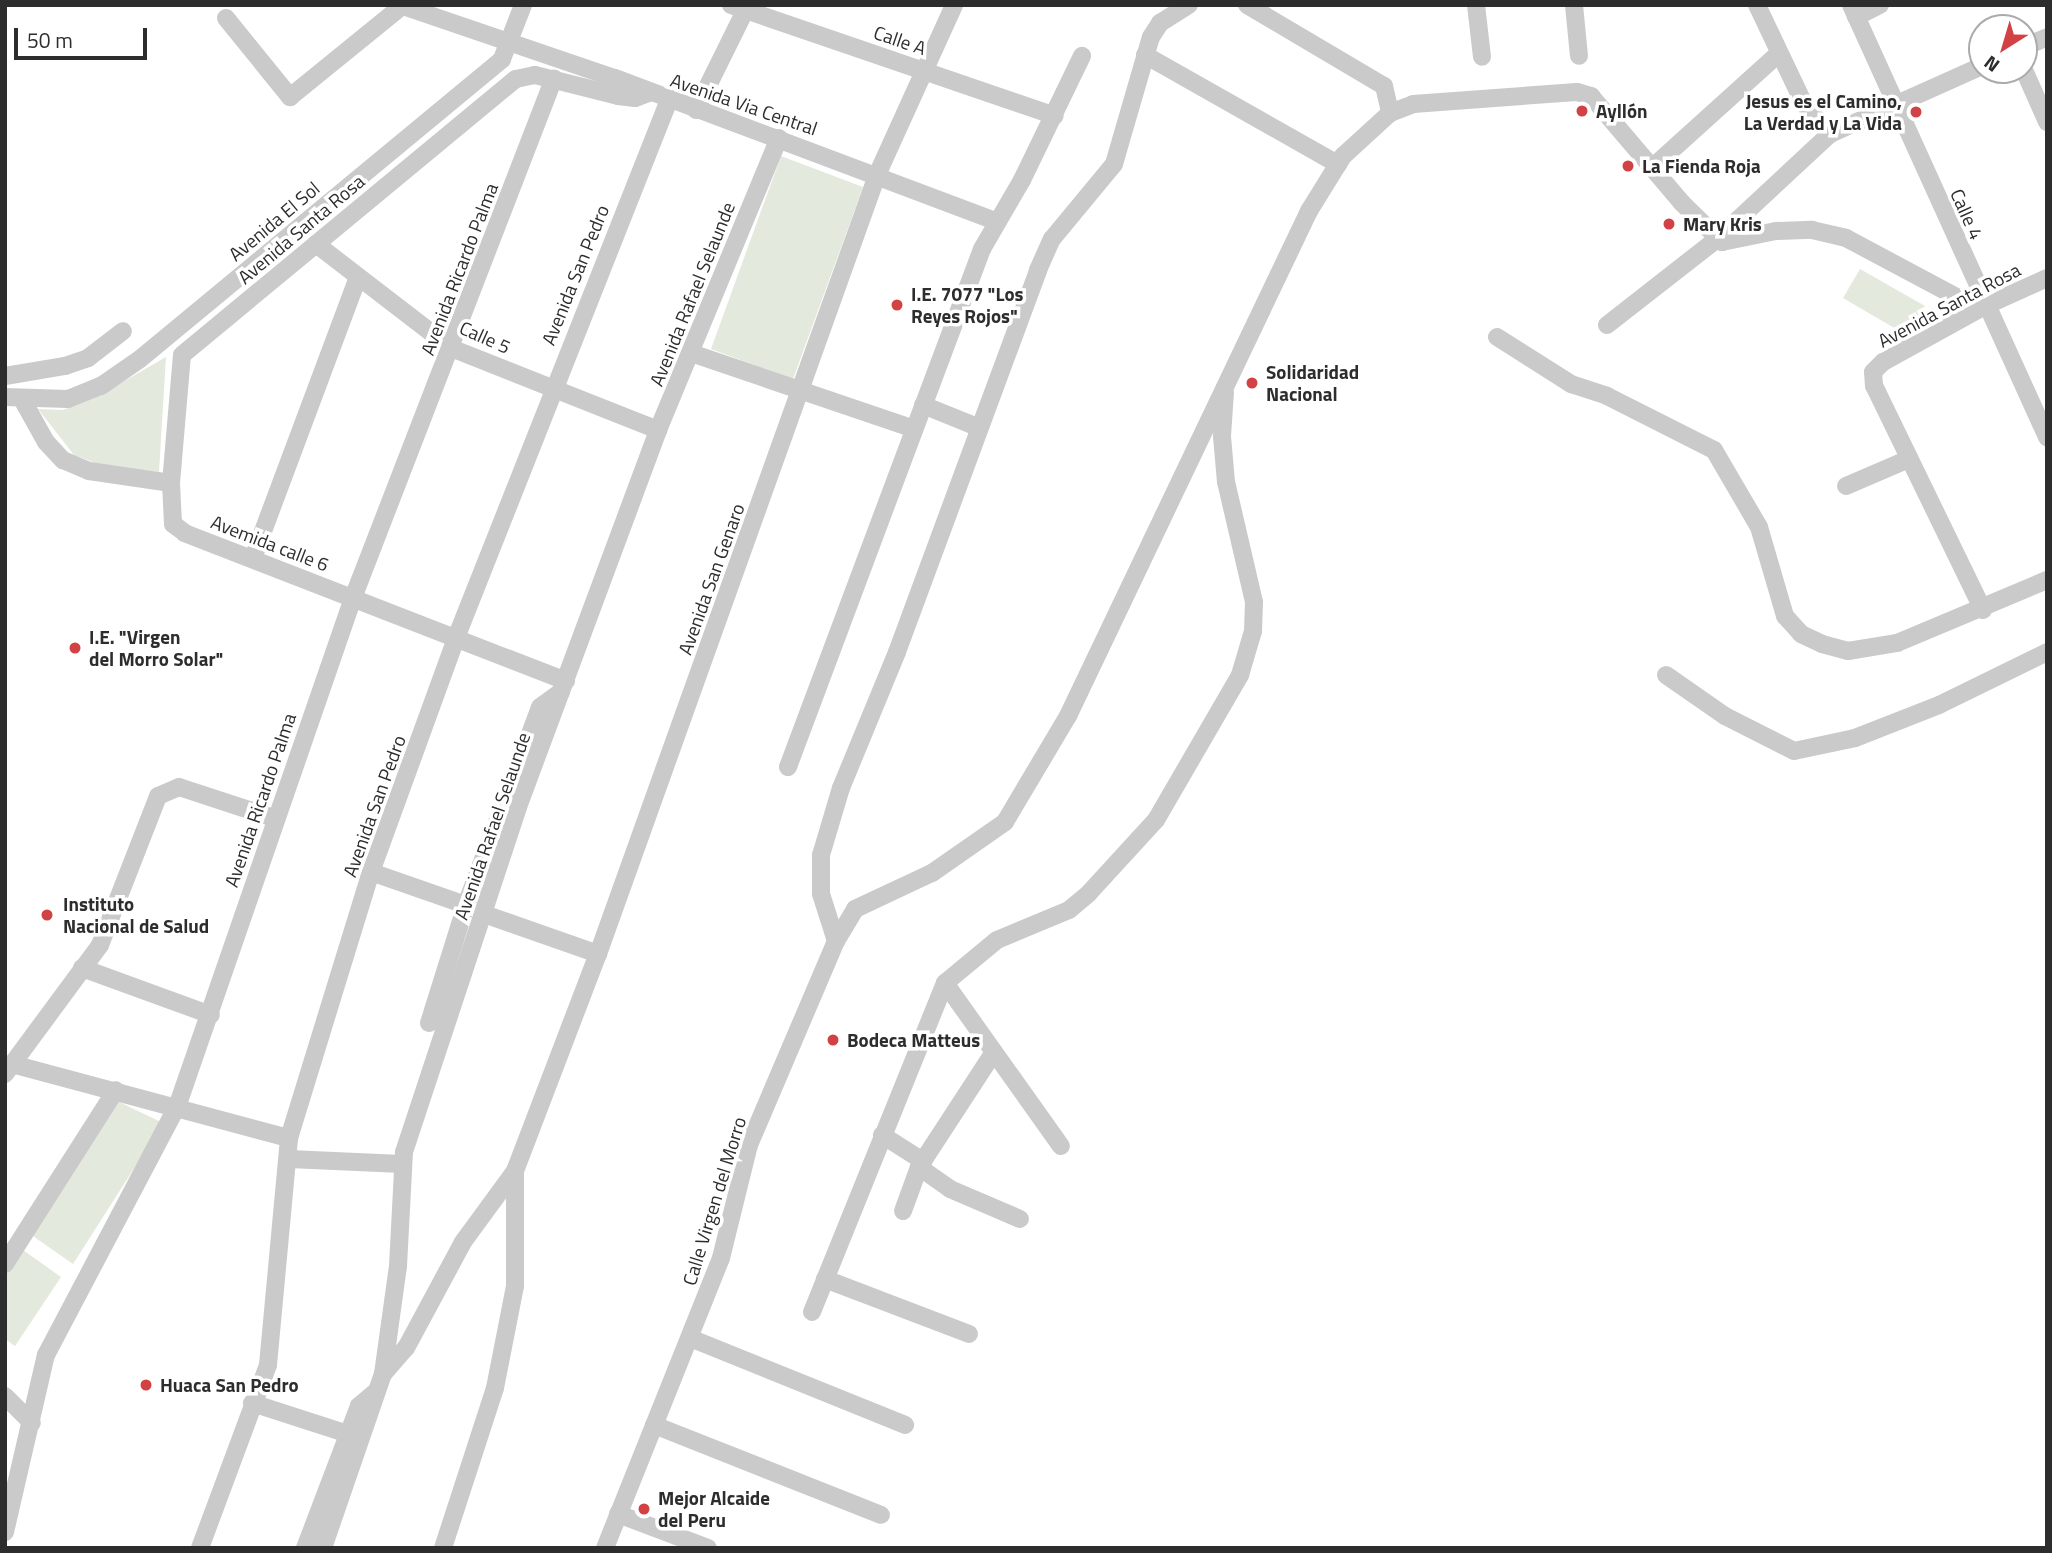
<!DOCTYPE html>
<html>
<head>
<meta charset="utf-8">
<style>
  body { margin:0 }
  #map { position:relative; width:2052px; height:1553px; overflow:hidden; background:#fff; font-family:"Titillium Web",sans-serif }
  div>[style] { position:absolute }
  .green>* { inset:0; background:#e3e9dc }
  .minor>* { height:18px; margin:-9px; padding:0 9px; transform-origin:9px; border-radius:9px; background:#cacaca }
  .dots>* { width:19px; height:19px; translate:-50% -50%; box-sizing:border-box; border:4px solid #fff; border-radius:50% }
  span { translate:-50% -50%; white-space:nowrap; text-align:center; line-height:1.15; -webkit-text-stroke:7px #fff; paint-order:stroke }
  .street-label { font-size:19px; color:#2d2d2d }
  .poi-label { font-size:19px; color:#2d2d2d; font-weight:700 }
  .right { translate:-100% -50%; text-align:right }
  .left { translate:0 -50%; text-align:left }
  .frame { position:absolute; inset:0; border:7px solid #2d2d2d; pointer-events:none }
  .north { position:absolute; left:1968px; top:14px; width:70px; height:70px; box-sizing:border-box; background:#fff; border:2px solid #ababab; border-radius:50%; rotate:217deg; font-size:19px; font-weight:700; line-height:28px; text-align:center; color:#2d2d2d }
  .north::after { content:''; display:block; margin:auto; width:24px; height:32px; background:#d24245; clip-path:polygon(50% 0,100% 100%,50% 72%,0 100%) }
  .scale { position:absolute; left:14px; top:28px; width:133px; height:32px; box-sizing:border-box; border:4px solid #2d2d2d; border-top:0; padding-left:9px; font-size:21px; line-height:24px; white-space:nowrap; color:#2d2d2d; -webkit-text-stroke:5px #fff; paint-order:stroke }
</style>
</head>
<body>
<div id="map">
  <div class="green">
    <i style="clip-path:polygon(781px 156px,863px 187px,793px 379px,711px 349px)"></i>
    <i style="clip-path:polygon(1860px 269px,1925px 306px,1908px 336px,1843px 298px)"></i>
    <i style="clip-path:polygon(166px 357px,159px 472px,103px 466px,74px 455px,38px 409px,63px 410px,100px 395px)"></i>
    <i style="clip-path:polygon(115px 1100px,163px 1123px,73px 1264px,30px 1234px)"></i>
    <i style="clip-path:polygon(23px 1250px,61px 1277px,15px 1346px,5px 1339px,5px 1276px)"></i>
  </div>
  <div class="minor">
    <i style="left:400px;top:5px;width:227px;rotate:18.8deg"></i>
    <i style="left:615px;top:78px;width:406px;rotate:20.6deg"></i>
    <i style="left:731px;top:5px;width:342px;rotate:18.9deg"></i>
    <i style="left:1247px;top:5px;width:159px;rotate:30.6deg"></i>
    <i style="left:1384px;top:86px;width:28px;rotate:77deg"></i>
    <i style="left:1476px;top:5px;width:52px;rotate:83.4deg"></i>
    <i style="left:1574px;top:5px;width:51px;rotate:84.4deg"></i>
    <i style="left:1757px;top:5px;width:110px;rotate:64.6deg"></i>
    <i style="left:1804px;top:104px;width:40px;rotate:49deg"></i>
    <i style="left:1851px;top:5px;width:475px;rotate:65.6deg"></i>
    <i style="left:1856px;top:17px;width:27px;rotate:-27deg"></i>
    <i style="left:226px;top:18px;width:102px;rotate:51deg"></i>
    <i style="left:290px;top:97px;width:144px;rotate:-39.1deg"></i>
    <i style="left:2024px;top:47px;width:25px;rotate:-23deg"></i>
    <i style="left:1145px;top:55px;width:222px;rotate:29.5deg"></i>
    <i style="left:2024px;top:70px;width:57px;rotate:66.1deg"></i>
    <i style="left:696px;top:110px;width:117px;rotate:-63.7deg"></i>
    <i style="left:1653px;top:167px;width:169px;rotate:-42.1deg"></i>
    <i style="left:316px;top:244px;width:170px;rotate:37.6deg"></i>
    <i style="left:451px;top:348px;width:223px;rotate:21.6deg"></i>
    <i style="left:1607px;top:325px;width:140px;rotate:-38deg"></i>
    <i style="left:1717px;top:239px;width:154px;rotate:-42.9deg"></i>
    <i style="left:1830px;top:134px;width:167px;rotate:-24.1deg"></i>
    <i style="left:1497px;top:337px;width:88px;rotate:32.4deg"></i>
    <i style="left:1571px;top:384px;width:38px;rotate:18deg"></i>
    <i style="left:1607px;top:396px;width:120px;rotate:26.8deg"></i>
    <i style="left:1714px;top:450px;width:89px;rotate:59.7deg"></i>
    <i style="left:1759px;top:527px;width:93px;rotate:73.7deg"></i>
    <i style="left:1785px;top:616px;width:24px;rotate:48deg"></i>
    <i style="left:1801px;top:634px;width:23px;rotate:25deg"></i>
    <i style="left:1822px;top:644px;width:27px;rotate:15deg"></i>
    <i style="left:1848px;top:651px;width:50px;rotate:-9.3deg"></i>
    <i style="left:1897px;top:643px;width:163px;rotate:-22.8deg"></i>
    <i style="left:691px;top:353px;width:236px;rotate:18.8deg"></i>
    <i style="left:5px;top:376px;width:61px;rotate:-9.5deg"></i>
    <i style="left:65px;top:366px;width:24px;rotate:-19deg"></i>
    <i style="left:88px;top:358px;width:44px;rotate:-37.6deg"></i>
    <i style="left:5px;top:397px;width:63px;rotate:1.8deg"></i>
    <i style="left:68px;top:399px;width:35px;rotate:-22deg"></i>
    <i style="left:101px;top:386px;width:47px;rotate:-34.7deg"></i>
    <i style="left:140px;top:359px;width:470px;rotate:-39.6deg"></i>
    <i style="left:502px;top:59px;width:58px;rotate:-68.7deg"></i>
    <i style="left:22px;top:399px;width:49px;rotate:60.8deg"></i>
    <i style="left:46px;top:442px;width:25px;rotate:47deg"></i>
    <i style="left:63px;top:460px;width:28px;rotate:23deg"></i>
    <i style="left:89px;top:471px;width:83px;rotate:8.3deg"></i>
    <i style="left:923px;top:405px;width:61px;rotate:22deg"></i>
    <i style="left:1846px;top:486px;width:69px;rotate:-23.2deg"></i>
    <i style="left:253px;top:558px;width:300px;rotate:-69.5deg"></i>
    <i style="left:1983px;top:610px;width:249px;rotate:-115.9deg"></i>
    <i style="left:1874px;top:386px;width:14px;rotate:-94deg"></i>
    <i style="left:1873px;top:372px;width:14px;rotate:-45deg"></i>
    <i style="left:1883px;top:362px;width:116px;rotate:-28.8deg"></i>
    <i style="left:1985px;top:306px;width:68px;rotate:-24.3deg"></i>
    <i style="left:1666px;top:675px;width:72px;rotate:34.8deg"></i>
    <i style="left:1725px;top:716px;width:77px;rotate:26.9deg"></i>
    <i style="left:1794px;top:751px;width:62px;rotate:-12deg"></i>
    <i style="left:1855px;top:738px;width:90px;rotate:-21.4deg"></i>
    <i style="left:1939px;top:705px;width:120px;rotate:-26.1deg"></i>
    <i style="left:566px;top:681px;width:409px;rotate:-158.8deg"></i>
    <i style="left:185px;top:533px;width:15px;rotate:-143deg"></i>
    <i style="left:173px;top:524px;width:41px;rotate:-92.8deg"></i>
    <i style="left:171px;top:483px;width:128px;rotate:-85.1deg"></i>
    <i style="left:182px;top:355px;width:433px;rotate:-39.6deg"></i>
    <i style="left:516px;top:79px;width:19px;rotate:-12deg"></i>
    <i style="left:535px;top:75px;width:86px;rotate:14.2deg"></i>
    <i style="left:618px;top:96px;width:17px;rotate:7deg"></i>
    <i style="left:635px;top:98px;width:15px;rotate:-20deg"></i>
    <i style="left:788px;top:767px;width:553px;rotate:-69.47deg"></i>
    <i style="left:982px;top:249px;width:80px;rotate:-59.9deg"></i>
    <i style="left:1022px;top:180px;width:138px;rotate:-64.2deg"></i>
    <i style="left:371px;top:872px;width:101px;rotate:19.2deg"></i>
    <i style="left:484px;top:914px;width:121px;rotate:19.3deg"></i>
    <i style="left:836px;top:941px;width:49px;rotate:-107.7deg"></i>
    <i style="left:821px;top:894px;width:39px;rotate:-90deg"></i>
    <i style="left:821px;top:855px;width:70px;rotate:-73.4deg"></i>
    <i style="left:841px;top:788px;width:147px;rotate:-67.6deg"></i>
    <i style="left:897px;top:652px;width:407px;rotate:-69.7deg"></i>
    <i style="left:1038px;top:270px;width:34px;rotate:-66deg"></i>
    <i style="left:1052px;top:239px;width:97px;rotate:-50.4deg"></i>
    <i style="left:1114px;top:164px;width:132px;rotate:-73.8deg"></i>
    <i style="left:1151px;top:37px;width:17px;rotate:-57deg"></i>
    <i style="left:1160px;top:23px;width:34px;rotate:-32deg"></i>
    <i style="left:82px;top:968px;width:137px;rotate:20deg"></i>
    <i style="left:945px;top:983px;width:200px;rotate:54.6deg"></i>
    <i style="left:429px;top:1023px;width:124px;rotate:-72.6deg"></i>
    <i style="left:466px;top:905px;width:211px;rotate:-69.5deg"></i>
    <i style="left:540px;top:707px;width:26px;rotate:-36deg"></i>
    <i style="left:12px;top:1064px;width:287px;rotate:15deg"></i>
    <i style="left:5px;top:1074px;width:160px;rotate:-53.6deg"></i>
    <i style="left:100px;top:945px;width:160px;rotate:-68.7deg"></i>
    <i style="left:158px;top:796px;width:23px;rotate:-23deg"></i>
    <i style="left:179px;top:787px;width:100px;rotate:18.1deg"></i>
    <i style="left:882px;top:1135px;width:49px;rotate:32.4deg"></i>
    <i style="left:289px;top:1159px;width:113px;rotate:2.5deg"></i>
    <i style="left:919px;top:1167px;width:38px;rotate:35deg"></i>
    <i style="left:950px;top:1189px;width:76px;rotate:23.2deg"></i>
    <i style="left:903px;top:1211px;width:47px;rotate:-70deg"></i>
    <i style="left:919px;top:1167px;width:137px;rotate:-56.9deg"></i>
    <i style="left:5px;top:1264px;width:206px;rotate:-57.5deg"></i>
    <i style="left:825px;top:1279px;width:154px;rotate:20.9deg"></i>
    <i style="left:812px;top:1312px;width:355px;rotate:-68deg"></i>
    <i style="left:945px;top:983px;width:67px;rotate:-39.6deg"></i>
    <i style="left:997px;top:940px;width:78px;rotate:-22.6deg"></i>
    <i style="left:1069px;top:910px;width:26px;rotate:-40deg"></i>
    <i style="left:1089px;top:893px;width:99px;rotate:-47.5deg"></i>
    <i style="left:1156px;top:820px;width:168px;rotate:-59.9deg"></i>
    <i style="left:1240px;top:675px;width:46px;rotate:-73.5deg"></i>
    <i style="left:1253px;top:631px;width:29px;rotate:-88deg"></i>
    <i style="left:1254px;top:602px;width:123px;rotate:-103.1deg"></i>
    <i style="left:1226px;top:482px;width:46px;rotate:-95deg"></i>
    <i style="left:1222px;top:436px;width:44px;rotate:-86.1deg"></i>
    <i style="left:690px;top:1338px;width:232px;rotate:22deg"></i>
    <i style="left:383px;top:1374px;width:35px;rotate:-49deg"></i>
    <i style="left:406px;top:1348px;width:120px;rotate:-61.7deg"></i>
    <i style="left:463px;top:1242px;width:88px;rotate:-53.8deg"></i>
    <i style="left:515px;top:1171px;width:232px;rotate:-69.1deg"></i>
    <i style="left:598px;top:954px;width:827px;rotate:-70.29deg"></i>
    <i style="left:877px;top:175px;width:187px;rotate:-65.6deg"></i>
    <i style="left:5px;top:1396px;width:38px;rotate:45deg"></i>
    <i style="left:252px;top:1403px;width:101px;rotate:17.9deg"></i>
    <i style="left:654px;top:1425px;width:244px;rotate:21.6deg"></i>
    <i style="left:618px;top:1514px;width:96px;rotate:20.7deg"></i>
    <i style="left:5px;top:1532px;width:182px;rotate:-77deg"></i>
    <i style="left:46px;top:1355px;width:280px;rotate:-62.2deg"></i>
    <i style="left:177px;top:1107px;width:539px;rotate:-70.93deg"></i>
    <i style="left:353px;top:598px;width:557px;rotate:-68.87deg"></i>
    <i style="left:200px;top:1548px;width:195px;rotate:-69.6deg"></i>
    <i style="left:268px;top:1365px;width:228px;rotate:-84.7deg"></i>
    <i style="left:289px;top:1138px;width:278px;rotate:-72.9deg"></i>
    <i style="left:371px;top:872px;width:249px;rotate:-70deg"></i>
    <i style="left:456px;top:638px;width:579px;rotate:-68.4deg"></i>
    <i style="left:305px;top:1548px;width:152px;rotate:-69.2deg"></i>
    <i style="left:359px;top:1406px;width:23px;rotate:-40deg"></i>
    <i style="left:323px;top:1548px;width:184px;rotate:-71deg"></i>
    <i style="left:383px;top:1374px;width:109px;rotate:-82.1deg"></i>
    <i style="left:398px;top:1266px;width:114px;rotate:-87deg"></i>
    <i style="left:404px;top:1152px;width:363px;rotate:-71.7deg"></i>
    <i style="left:518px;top:807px;width:402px;rotate:-69.6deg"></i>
    <i style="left:658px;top:430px;width:316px;rotate:-67.5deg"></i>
    <i style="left:443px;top:1548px;width:168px;rotate:-72deg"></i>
    <i style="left:495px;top:1388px;width:104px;rotate:-78.9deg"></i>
    <i style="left:515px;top:1286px;width:115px;rotate:-90deg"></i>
    <i style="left:605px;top:1548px;width:312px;rotate:-68.2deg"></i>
    <i style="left:721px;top:1258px;width:116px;rotate:-76.1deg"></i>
    <i style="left:749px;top:1145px;width:222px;rotate:-66.9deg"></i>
    <i style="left:836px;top:941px;width:37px;rotate:-59deg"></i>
    <i style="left:855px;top:909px;width:85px;rotate:-25.1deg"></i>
    <i style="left:932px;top:873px;width:89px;rotate:-34.9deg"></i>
    <i style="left:1005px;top:822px;width:123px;rotate:-59.3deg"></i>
    <i style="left:1068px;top:716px;width:560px;rotate:-64.49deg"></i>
    <i style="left:1309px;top:211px;width:65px;rotate:-58.3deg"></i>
    <i style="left:1343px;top:156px;width:64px;rotate:-42.5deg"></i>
    <i style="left:1390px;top:113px;width:25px;rotate:-21deg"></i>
    <i style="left:1413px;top:104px;width:164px;rotate:-4.2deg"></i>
    <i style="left:1577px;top:92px;width:15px;rotate:16deg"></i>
    <i style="left:1591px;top:96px;width:140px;rotate:49.6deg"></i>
    <i style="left:1682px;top:203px;width:56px;rotate:44.3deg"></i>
    <i style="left:1722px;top:242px;width:55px;rotate:-11.5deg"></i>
    <i style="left:1776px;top:231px;width:36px;rotate:-2deg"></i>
    <i style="left:1812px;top:230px;width:35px;rotate:13deg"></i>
    <i style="left:1846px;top:238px;width:132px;rotate:28.1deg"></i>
    <i style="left:1962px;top:300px;width:24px;rotate:15deg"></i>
  </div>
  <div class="dots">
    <i style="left:1582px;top:111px;background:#d24245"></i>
    <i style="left:1916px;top:112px;background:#d24245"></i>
    <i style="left:1628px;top:166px;background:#d24245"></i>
    <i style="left:1669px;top:224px;background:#d24245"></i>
    <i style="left:897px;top:305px;background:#d24245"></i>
    <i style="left:1252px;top:383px;background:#d24245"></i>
    <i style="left:75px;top:648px;background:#d24245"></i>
    <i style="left:47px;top:915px;background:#d24245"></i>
    <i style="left:833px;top:1040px;background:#d24245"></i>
    <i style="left:146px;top:1385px;background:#d24245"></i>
    <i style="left:644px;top:1509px;background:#d24245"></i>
  </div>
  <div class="street-label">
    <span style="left:900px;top:40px;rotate:19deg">Calle A</span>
    <span style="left:744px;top:104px;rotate:19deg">Avenida Via Central</span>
    <span style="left:1967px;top:214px;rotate:66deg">Calle 4</span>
    <span style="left:274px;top:221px;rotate:-40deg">Avenida El Sol</span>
    <span style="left:301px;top:229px;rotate:-40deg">Avenida Santa Rosa</span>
    <span style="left:459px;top:269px;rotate:-69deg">Avenida Ricardo Palma</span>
    <span style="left:575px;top:275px;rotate:-68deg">Avenida San Pedro</span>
    <span style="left:692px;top:294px;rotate:-68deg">Avenida Rafael Selaunde</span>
    <span style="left:1949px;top:305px;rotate:-28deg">Avenida Santa Rosa</span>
    <span style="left:485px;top:337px;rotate:24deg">Calle 5</span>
    <span style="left:270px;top:543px;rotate:21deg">Avemida calle 6</span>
    <span style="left:711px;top:579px;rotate:-70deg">Avenida San Genaro</span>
    <span style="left:260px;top:800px;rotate:-71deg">Avenida Ricardo Palma</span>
    <span style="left:374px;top:806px;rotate:-70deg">Avenida San Pedro</span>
    <span style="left:492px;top:826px;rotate:-71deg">Avenida Rafael Selaunde</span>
    <span style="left:714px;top:1201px;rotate:-73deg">Calle Virgen del Morro</span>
  </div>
  <div class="poi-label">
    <span class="right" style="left:1902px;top:112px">Jesus es el Camino,<br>La Verdad y La Vida</span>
    <span class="left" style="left:1596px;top:111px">Ayllón</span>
    <span class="left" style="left:1642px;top:166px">La Fienda Roja</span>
    <span class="left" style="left:1683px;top:224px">Mary Kris</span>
    <span class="left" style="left:911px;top:305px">I.E. 7077 "Los<br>Reyes Rojos"</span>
    <span class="left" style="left:1266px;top:383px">Solidaridad<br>Nacional</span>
    <span class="left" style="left:89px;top:648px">I.E. "Virgen<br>del Morro Solar"</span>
    <span class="left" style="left:63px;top:915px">Instituto<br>Nacional de Salud</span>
    <span class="left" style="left:847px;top:1040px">Bodeca Matteus</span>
    <span class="left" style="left:160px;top:1385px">Huaca San Pedro</span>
    <span class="left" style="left:658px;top:1509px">Mejor Alcaide<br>del Peru</span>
  </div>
  <div class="frame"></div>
  <div class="north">N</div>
  <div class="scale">50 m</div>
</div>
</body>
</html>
